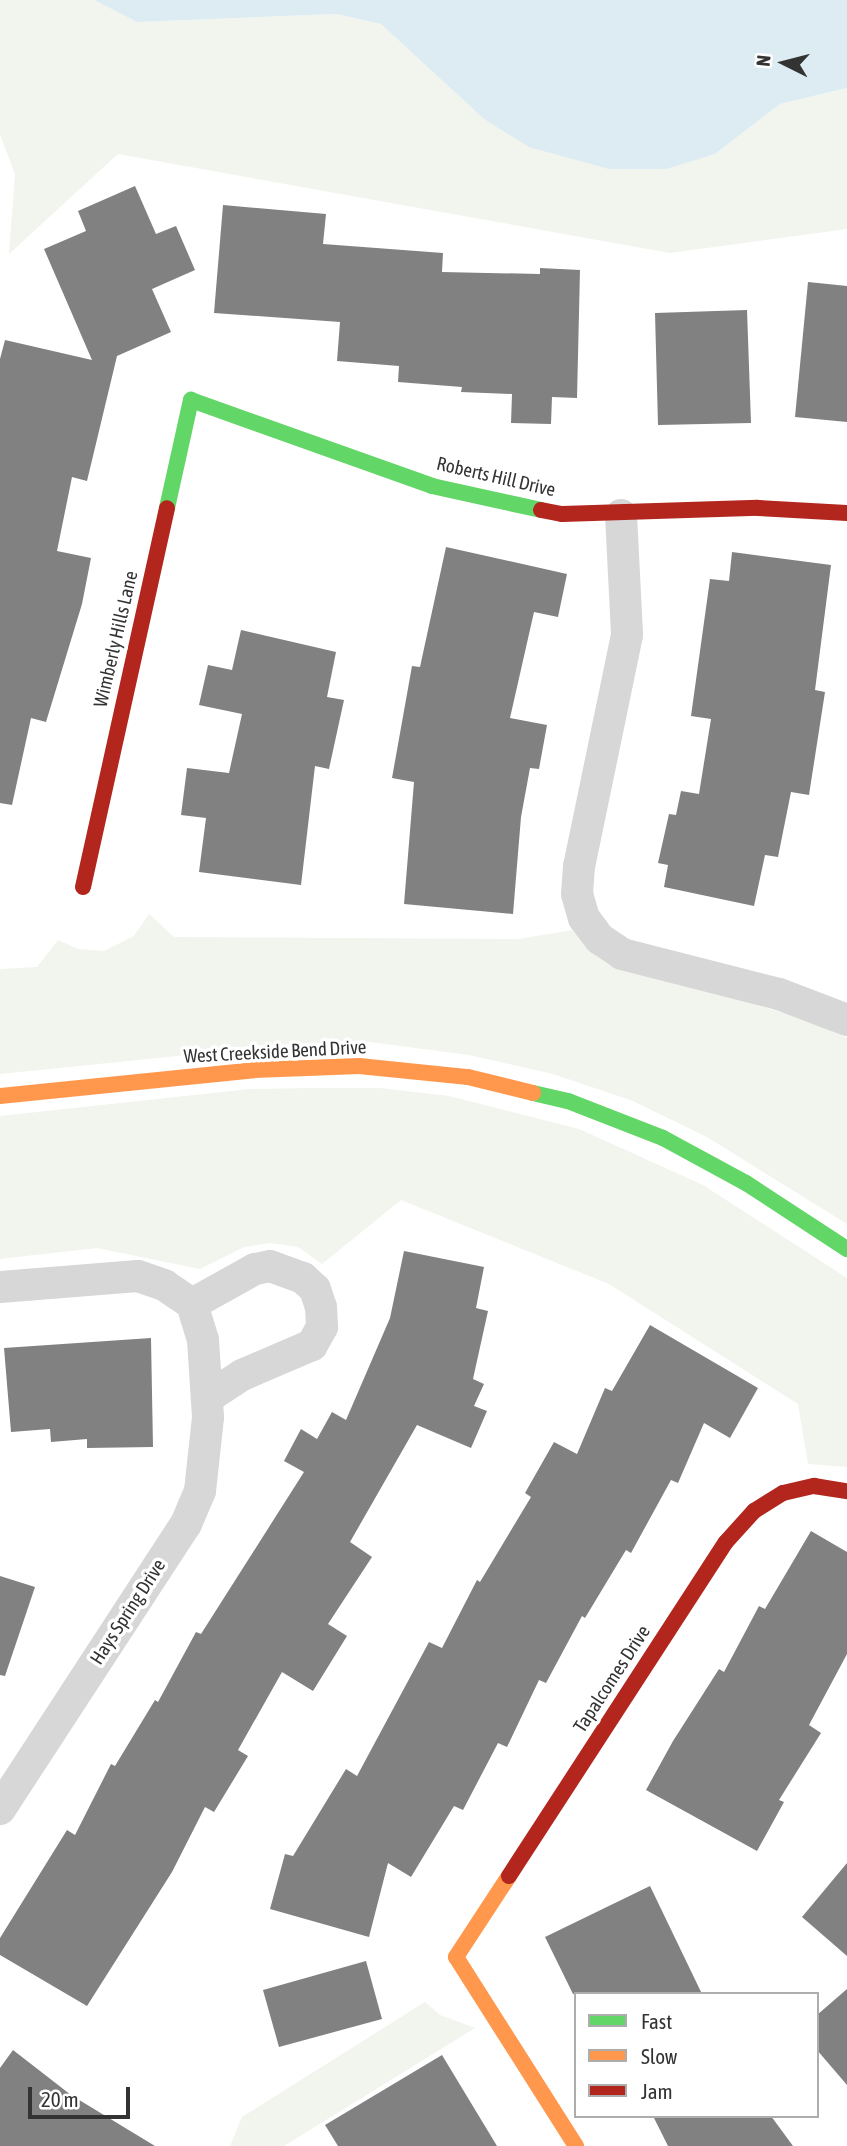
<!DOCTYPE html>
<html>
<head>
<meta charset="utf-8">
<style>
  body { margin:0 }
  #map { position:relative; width:847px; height:2146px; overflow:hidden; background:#fff; font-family:"Asap Condensed",sans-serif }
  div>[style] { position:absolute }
  .green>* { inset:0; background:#f1f5ed }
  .water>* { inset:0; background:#ddebf3 }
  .building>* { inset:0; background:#818181 }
  .street>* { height:32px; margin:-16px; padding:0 16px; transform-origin:16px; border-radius:16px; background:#d7d7d7 }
  .fast>* { height:16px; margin:-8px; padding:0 8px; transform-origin:8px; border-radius:8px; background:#63d668 }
  .slow>* { height:16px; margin:-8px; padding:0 8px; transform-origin:8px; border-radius:8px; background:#ff974d }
  .jam>* { height:16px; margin:-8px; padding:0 8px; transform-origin:8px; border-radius:8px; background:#b3261e }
  span { translate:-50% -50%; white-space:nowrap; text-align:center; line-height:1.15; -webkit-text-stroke:7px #fff; paint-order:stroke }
  .street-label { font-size:19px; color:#333 }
  .legend { position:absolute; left:574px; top:1992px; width:245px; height:126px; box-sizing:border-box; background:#fff; border:2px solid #adadad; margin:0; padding:9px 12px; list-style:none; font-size:21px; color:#333 }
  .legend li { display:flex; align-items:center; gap:14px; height:35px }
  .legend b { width:35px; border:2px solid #adadad }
  .north { position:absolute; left:749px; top:28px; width:70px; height:70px; -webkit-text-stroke:5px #fff; paint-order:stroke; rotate:276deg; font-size:19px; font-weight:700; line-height:28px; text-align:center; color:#333 }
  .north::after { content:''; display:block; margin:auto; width:24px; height:32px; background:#333; clip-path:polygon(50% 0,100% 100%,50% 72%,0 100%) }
  .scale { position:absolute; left:28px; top:2087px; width:102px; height:32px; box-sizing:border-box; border:4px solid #333; border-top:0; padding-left:9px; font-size:21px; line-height:24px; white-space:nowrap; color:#333; -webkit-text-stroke:5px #fff; paint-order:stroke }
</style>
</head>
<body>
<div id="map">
  <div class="green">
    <i style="clip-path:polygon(0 0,94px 0,137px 22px,336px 14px,381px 24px,484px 119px,715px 154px,780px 104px,847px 88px,847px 229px,670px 253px,118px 154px,9px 254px,15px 174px,0 135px)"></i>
    <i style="clip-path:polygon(149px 914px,174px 937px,518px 939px,585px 928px,626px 967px,802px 1018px,847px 1038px,847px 1224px,707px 1137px,633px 1101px,553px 1074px,469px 1055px,370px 1042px,305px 1043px,0 1074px,0 969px,37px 967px,58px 940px,78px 949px,104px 951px,134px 936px)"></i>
    <i style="clip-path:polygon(312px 1088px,380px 1088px,449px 1096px,579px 1129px,703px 1185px,847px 1278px,847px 1467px,808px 1464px,798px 1404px,609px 1284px,401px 1200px,322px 1264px,298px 1247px,270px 1243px,244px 1247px,200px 1269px,97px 1248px,0 1259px,0 1116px,250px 1089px)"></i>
    <i style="clip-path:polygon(425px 2002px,440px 2015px,475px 2028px,284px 2146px,230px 2146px,242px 2117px)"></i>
  </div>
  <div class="water">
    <i style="clip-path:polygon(94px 0,847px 0,847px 88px,780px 104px,715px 154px,666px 169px,609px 169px,529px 147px,484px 119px,381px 24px,336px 14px,137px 22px)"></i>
  </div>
  <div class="building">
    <i style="clip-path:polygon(135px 186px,156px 234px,176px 226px,195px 270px,152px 289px,171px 332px,117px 356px,87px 481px,72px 477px,57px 551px,91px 558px,82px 604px,46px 722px,31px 718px,12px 805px,0 803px,0 359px,5px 340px,92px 360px,44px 249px,86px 231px,78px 211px)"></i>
    <i style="clip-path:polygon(223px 205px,326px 214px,323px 244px,443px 253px,442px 272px,540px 274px,540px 268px,580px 270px,577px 398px,552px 397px,551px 424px,511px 423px,512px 394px,461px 392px,462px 387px,398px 382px,399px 366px,337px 361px,340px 322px,214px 313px)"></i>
    <i style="clip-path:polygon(808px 282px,847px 286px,847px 422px,795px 417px)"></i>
    <i style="clip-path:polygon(747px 310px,751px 423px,658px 425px,655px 313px)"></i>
    <i style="clip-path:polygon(446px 547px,567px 574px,558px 617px,534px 612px,510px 718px,547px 725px,539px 769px,530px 768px,521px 817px,513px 914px,404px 904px,414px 782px,392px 778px,412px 666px,420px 667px)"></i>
    <i style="clip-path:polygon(732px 552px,831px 565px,815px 690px,825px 692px,809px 795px,791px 792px,778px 857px,765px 855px,754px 906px,664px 887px,668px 865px,658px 863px,669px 814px,676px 815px,681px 791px,699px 794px,711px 719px,691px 716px,710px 579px,729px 581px)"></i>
    <i style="clip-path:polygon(241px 630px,336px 652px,327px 697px,344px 700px,329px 769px,315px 766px,301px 885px,199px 872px,206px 818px,181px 815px,187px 768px,229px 773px,242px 714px,199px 705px,208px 665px,232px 670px)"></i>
    <i style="clip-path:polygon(404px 1251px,484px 1267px,476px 1308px,488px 1311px,473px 1379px,484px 1384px,474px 1406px,487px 1411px,471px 1448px,417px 1425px,350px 1542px,372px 1557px,328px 1624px,347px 1636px,313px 1691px,282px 1672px,238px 1750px,248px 1756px,214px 1812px,205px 1807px,172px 1872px,87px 2006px,0 1955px,0 1938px,67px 1830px,75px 1835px,111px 1764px,115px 1766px,155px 1700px,158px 1702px,196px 1632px,201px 1634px,304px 1472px,284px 1461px,301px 1429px,317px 1439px,332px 1412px,346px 1420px,390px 1318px)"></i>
    <i style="clip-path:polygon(650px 1325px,758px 1388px,730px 1438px,704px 1423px,678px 1483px,671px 1480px,631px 1553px,626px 1550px,585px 1618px,582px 1616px,546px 1683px,539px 1680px,507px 1747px,498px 1743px,463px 1810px,454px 1806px,411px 1877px,388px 1863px,369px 1937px,270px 1909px,285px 1854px,293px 1856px,346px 1769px,357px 1776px,429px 1642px,442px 1648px,477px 1580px,480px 1582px,531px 1497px,525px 1493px,554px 1442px,577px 1454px,605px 1388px,612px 1391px)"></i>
    <i style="clip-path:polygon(151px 1338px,153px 1447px,87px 1448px,87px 1439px,51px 1442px,50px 1429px,11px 1432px,4px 1348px)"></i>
    <i style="clip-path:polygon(811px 1531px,847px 1552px,847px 1654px,809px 1725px,821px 1733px,779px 1800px,784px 1802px,757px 1851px,646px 1790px,673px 1741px,719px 1669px,724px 1672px,759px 1606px,765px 1609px)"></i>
    <i style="clip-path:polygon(0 1576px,35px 1587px,5px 1676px,0 1675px)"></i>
    <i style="clip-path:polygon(847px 1863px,847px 1956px,802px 1917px)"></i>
    <i style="clip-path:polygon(650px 1886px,702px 1994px,573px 1994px,545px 1937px)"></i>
    <i style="clip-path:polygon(366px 1961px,382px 2019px,279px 2047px,263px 1990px)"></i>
    <i style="clip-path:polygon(847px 1989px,847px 2085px,817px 2050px,817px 2015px)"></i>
    <i style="clip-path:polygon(13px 2050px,71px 2095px,155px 2146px,0 2146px,0 2068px)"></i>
    <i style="clip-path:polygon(442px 2055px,497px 2146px,338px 2146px,325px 2125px)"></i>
    <i style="clip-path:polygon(653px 2116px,771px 2116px,793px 2146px,668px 2146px)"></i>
  </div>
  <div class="street">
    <i style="left:621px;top:515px;width:120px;rotate:87.1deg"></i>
    <i style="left:627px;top:635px;width:236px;rotate:101.7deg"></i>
    <i style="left:579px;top:866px;width:28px;rotate:94deg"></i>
    <i style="left:577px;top:894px;width:25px;rotate:74deg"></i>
    <i style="left:584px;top:918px;width:26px;rotate:53deg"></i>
    <i style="left:600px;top:939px;width:27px;rotate:34deg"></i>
    <i style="left:622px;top:954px;width:162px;rotate:14.3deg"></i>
    <i style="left:779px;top:994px;width:73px;rotate:20.9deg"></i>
    <i style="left:0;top:1287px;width:138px;rotate:-4.6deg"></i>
    <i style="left:138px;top:1276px;width:28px;rotate:19deg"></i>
    <i style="left:164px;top:1285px;width:34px;rotate:34deg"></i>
    <i style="left:192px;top:1304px;width:72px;rotate:-29.1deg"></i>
    <i style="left:255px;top:1269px;width:15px;rotate:-11deg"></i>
    <i style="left:270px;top:1266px;width:35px;rotate:20deg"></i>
    <i style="left:303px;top:1278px;width:16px;rotate:43deg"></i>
    <i style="left:315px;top:1289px;width:19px;rotate:72deg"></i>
    <i style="left:321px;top:1307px;width:20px;rotate:87deg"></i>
    <i style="left:322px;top:1327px;width:21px;rotate:119deg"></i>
    <i style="left:312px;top:1345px;width:76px;rotate:156.8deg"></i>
    <i style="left:242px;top:1375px;width:42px;rotate:146.7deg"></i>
    <i style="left:0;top:1809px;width:340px;rotate:-56.9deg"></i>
    <i style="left:186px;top:1524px;width:36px;rotate:-67deg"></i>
    <i style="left:200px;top:1491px;width:74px;rotate:-83.8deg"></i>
    <i style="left:208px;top:1417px;width:77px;rotate:-93.7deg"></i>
    <i style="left:203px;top:1340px;width:38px;rotate:-107deg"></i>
  </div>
  <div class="fast">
    <i style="left:167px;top:508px;width:111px;rotate:-77.5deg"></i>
    <i style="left:191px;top:400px;width:256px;rotate:19.6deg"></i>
    <i style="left:432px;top:486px;width:112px;rotate:12.4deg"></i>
    <i style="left:533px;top:1093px;width:36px;rotate:13deg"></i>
    <i style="left:568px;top:1101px;width:102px;rotate:21.3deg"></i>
    <i style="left:663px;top:1138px;width:94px;rotate:28.5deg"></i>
    <i style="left:746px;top:1183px;width:121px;rotate:33.2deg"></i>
  </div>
  <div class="slow">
    <i style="left:0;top:1096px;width:255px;rotate:-5.8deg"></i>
    <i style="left:254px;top:1070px;width:105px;rotate:-2.2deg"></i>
    <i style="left:359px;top:1066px;width:110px;rotate:5.8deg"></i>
    <i style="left:468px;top:1077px;width:67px;rotate:13.8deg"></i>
    <i style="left:509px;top:1876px;width:97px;rotate:123.2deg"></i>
    <i style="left:456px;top:1957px;width:224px;rotate:57.6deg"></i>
  </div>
  <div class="jam">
    <i style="left:541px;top:510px;width:21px;rotate:11deg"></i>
    <i style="left:562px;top:514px;width:196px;rotate:-1.8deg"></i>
    <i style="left:758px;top:508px;width:89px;rotate:3.2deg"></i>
    <i style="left:83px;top:887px;width:388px;rotate:-77.5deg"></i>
    <i style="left:509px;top:1876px;width:398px;rotate:-57deg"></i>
    <i style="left:726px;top:1542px;width:42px;rotate:-47.9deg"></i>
    <i style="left:754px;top:1511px;width:34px;rotate:-32deg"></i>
    <i style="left:783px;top:1493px;width:32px;rotate:-13deg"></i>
    <i style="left:814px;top:1486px;width:33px;rotate:9deg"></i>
  </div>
  <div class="street-label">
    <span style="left:496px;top:477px;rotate:13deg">Roberts Hill Drive</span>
    <span style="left:116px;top:639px;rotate:-77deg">Wimberly Hills Lane</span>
    <span style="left:275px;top:1052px;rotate:-3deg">West Creekside Bend Drive</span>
    <span style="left:128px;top:1612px;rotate:-57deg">Hays Spring Drive</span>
    <span style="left:612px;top:1679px;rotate:-57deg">Tapalcomes Drive</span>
  </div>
  <ul class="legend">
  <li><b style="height:9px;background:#63d668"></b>Fast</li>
  <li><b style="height:9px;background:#ff974d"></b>Slow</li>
  <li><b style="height:9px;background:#b3261e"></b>Jam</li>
  </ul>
  <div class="north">N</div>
  <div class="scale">20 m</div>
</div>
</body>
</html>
